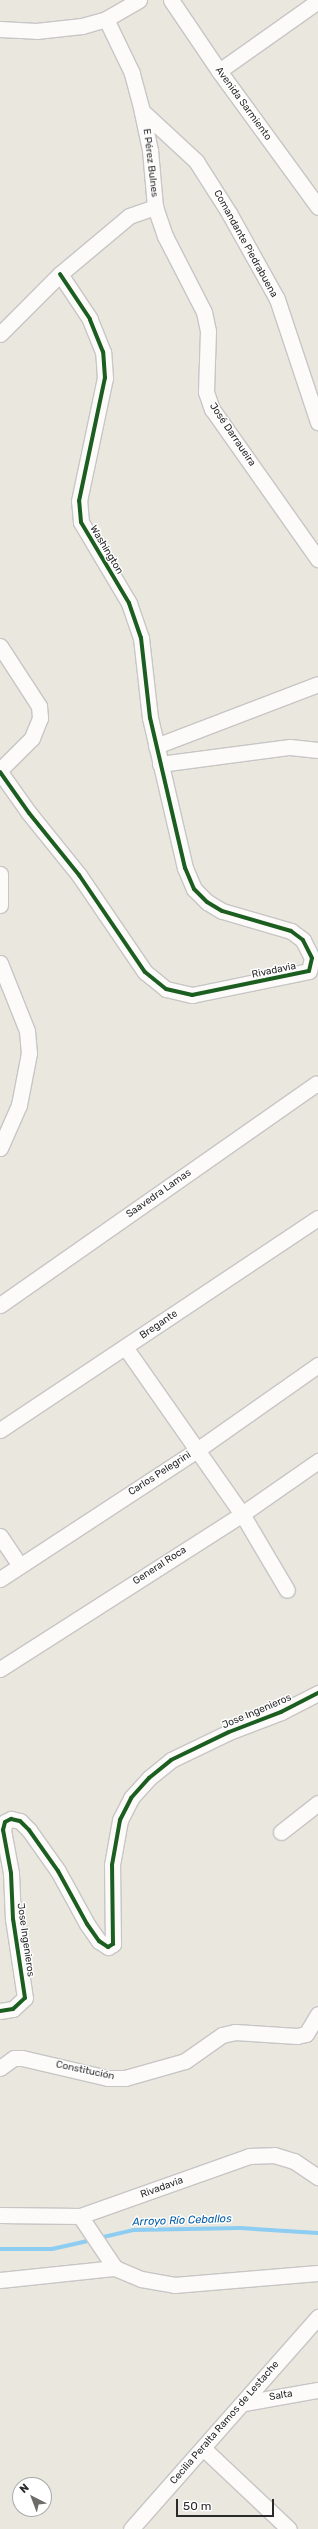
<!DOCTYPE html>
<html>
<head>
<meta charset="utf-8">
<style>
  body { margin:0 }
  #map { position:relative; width:318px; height:2529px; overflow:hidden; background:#eae7df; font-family:Rubik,sans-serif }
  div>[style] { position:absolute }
  .stream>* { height:4px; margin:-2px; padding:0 2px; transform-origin:2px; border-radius:2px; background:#8dcdf1 }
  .roads { filter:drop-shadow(1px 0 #c7c6c5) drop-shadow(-1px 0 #c7c6c5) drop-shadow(0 1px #c7c6c5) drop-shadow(0 -1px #c7c6c5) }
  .minor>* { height:15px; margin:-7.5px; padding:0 7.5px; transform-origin:7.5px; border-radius:7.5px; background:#fcfbfa }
  .cycleway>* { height:4px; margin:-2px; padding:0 2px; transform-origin:2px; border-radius:2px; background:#1b5e20 }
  span { translate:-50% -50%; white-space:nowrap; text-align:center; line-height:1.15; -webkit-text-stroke:3px #fff; paint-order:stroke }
  .street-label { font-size:10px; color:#2a2a2a }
  .water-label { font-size:11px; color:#025da7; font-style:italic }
  .north { position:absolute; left:12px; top:2477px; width:40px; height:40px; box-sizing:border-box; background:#fff; border:1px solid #aaa; border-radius:50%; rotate:318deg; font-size:11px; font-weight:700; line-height:16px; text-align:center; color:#2a2a2a }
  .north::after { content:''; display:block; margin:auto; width:14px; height:18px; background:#6d6c69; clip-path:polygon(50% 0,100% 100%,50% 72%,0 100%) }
  .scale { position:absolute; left:176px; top:2499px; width:98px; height:18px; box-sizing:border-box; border:2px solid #2a2a2a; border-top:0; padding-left:5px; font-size:12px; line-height:14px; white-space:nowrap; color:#2a2a2a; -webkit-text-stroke:3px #fff; paint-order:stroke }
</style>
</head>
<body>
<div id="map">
  <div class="stream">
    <i style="left:99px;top:2238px;width:36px;rotate:-13deg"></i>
    <i style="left:134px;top:2230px;width:106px;rotate:-1.1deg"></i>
    <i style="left:240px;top:2228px;width:78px;rotate:3.7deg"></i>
    <i style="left:0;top:2249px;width:52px"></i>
    <i style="left:52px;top:2249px;width:41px;rotate:-12.7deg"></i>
  </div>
  <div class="roads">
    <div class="minor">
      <i style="left:171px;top:0;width:86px;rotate:55.9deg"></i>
      <i style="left:219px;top:71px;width:168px;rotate:53.9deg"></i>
      <i style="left:0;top:29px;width:36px;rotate:3deg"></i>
      <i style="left:36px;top:31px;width:46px;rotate:-6.2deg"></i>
      <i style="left:82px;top:26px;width:25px;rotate:-16deg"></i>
      <i style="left:106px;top:19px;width:38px;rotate:-30deg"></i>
      <i style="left:219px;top:71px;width:121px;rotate:-35.3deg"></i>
      <i style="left:142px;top:111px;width:74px;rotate:42.8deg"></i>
      <i style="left:196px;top:161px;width:62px;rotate:57.6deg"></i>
      <i style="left:229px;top:213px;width:98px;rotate:60.8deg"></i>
      <i style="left:277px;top:299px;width:130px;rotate:71.6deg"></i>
      <i style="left:155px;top:207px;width:31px;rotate:71deg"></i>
      <i style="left:165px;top:236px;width:85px;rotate:62.8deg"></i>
      <i style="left:204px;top:312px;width:19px;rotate:78deg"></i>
      <i style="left:208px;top:331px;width:61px;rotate:91.9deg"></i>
      <i style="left:206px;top:392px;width:18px;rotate:71deg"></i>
      <i style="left:212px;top:409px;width:184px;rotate:54.8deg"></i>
      <i style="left:0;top:334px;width:85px;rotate:-45deg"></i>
      <i style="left:60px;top:274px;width:90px;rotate:-40deg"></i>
      <i style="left:129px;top:216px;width:28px;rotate:-19deg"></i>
      <i style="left:155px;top:207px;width:57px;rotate:-95deg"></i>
      <i style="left:150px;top:150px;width:40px;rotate:-102deg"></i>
      <i style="left:142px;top:111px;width:39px;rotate:-105deg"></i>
      <i style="left:132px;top:73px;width:60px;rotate:-115.7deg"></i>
      <i style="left:0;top:646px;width:72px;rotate:57deg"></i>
      <i style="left:39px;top:706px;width:12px;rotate:85deg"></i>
      <i style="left:40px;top:718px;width:22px;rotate:112deg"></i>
      <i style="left:32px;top:738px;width:45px;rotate:135deg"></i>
      <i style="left:156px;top:746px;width:173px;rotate:-20.9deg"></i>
      <i style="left:160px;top:764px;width:131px;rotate:-7.5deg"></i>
      <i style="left:290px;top:747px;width:28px;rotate:6deg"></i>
      <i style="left:0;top:772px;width:50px;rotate:54.7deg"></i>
      <i style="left:29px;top:813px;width:80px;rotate:51.1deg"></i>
      <i style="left:79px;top:875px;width:117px;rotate:55.8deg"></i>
      <i style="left:145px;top:972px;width:27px;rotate:39deg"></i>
      <i style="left:166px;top:989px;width:27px;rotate:13deg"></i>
      <i style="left:192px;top:995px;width:119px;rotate:-11.6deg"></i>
      <i style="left:309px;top:971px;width:13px;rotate:-77deg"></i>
      <i style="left:312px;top:958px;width:20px;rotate:-117deg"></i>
      <i style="left:303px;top:940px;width:15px;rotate:-143deg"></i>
      <i style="left:291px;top:931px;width:72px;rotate:-163.8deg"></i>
      <i style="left:222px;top:911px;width:17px;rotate:-149deg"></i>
      <i style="left:207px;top:902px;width:18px;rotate:-135deg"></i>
      <i style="left:194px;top:889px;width:23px;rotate:-113deg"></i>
      <i style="left:185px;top:868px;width:154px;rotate:-103.1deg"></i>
      <i style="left:150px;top:718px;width:81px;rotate:-96.4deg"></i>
      <i style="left:141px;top:638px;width:37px;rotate:-109deg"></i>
      <i style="left:129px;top:603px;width:94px;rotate:-120.7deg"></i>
      <i style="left:81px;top:522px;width:21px;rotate:-95deg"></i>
      <i style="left:79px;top:501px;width:126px;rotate:-78.1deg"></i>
      <i style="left:105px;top:378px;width:26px;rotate:-94deg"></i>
      <i style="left:103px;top:352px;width:35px;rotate:-112deg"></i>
      <i style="left:90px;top:319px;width:54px;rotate:-123.7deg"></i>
      <i style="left:0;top:874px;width:31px;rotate:90deg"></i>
      <i style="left:0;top:963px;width:73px;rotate:68.3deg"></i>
      <i style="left:27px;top:1031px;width:22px;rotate:85deg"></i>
      <i style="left:29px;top:1053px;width:53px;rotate:100.9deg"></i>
      <i style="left:19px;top:1105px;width:47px;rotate:113.8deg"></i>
      <i style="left:0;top:1305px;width:386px;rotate:-35deg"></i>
      <i style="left:316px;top:1084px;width:2px;rotate:27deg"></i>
      <i style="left:125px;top:1347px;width:204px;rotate:55deg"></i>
      <i style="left:242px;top:1514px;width:88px;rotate:59.4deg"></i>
      <i style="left:0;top:1430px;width:382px;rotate:-33.7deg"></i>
      <i style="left:0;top:1536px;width:36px;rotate:56deg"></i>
      <i style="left:0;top:1579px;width:235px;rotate:-33.2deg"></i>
      <i style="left:197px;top:1450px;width:148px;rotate:-35.1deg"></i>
      <i style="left:0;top:1669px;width:287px;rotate:-32.6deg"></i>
      <i style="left:242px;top:1514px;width:93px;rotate:-34.9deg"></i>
      <i style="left:281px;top:1832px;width:47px;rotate:-38.1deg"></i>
      <i style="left:0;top:2011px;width:13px;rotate:-9deg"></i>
      <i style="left:13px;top:2009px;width:16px;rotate:-43deg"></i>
      <i style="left:25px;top:1998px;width:80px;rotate:-98.6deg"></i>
      <i style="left:13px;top:1919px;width:46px;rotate:-92.5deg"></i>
      <i style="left:11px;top:1873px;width:44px;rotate:-100.5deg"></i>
      <i style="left:3px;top:1830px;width:8px;rotate:-76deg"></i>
      <i style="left:5px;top:1822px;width:7px;rotate:-27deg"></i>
      <i style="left:11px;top:1819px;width:9px;rotate:13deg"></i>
      <i style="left:20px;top:1821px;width:13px;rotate:45deg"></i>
      <i style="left:29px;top:1830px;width:50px;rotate:54.7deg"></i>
      <i style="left:58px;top:1871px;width:60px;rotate:61.3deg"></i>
      <i style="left:87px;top:1924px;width:21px;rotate:55deg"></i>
      <i style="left:99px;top:1941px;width:11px;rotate:34deg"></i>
      <i style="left:108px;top:1947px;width:6px;rotate:-31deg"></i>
      <i style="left:113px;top:1944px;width:79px;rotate:-90.7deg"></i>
      <i style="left:112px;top:1865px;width:46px;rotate:-79.9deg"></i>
      <i style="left:120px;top:1820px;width:25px;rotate:-63deg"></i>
      <i style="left:131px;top:1798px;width:27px;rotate:-48deg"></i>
      <i style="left:149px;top:1778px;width:28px;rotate:-39deg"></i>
      <i style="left:171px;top:1760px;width:64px;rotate:-25.8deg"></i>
      <i style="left:229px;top:1732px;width:56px;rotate:-21deg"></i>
      <i style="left:281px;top:1712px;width:42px;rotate:-27.2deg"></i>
      <i style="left:0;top:2068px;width:17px;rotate:-36deg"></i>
      <i style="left:14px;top:2058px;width:8px"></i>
      <i style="left:22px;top:2058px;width:88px;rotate:13.1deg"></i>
      <i style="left:108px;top:2078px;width:17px"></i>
      <i style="left:125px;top:2078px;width:62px;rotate:-15.8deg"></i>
      <i style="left:185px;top:2061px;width:45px;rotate:-35.1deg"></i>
      <i style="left:222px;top:2035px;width:13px;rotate:-13deg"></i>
      <i style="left:235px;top:2032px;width:62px;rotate:3.7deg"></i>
      <i style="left:297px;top:2036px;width:9px;rotate:-13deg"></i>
      <i style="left:306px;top:2034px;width:23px;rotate:-59deg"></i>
      <i style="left:0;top:2215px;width:80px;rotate:0.7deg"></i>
      <i style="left:80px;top:2216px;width:179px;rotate:-19.5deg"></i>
      <i style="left:249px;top:2156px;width:25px;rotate:-2deg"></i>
      <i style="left:274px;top:2155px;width:21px;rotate:17deg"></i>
      <i style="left:294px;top:2161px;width:29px;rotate:34deg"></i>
      <i style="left:80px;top:2216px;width:63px;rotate:56.1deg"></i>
      <i style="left:115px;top:2268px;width:28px;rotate:23deg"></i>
      <i style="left:141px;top:2279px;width:34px;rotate:10deg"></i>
      <i style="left:174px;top:2285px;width:144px;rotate:-4.8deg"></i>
      <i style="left:0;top:2280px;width:116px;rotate:-6deg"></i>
      <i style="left:244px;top:2403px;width:75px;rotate:-10deg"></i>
      <i style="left:203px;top:2448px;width:118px;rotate:43.3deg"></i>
      <i style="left:131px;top:2529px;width:283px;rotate:-48.6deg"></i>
    </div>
  </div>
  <div class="cycleway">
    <i style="left:0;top:772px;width:50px;rotate:54.7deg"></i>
    <i style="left:29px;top:813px;width:80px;rotate:51.1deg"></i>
    <i style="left:79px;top:875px;width:117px;rotate:55.8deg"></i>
    <i style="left:145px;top:972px;width:27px;rotate:39deg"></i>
    <i style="left:166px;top:989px;width:27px;rotate:13deg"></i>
    <i style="left:192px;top:995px;width:119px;rotate:-11.6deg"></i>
    <i style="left:309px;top:971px;width:13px;rotate:-77deg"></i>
    <i style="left:312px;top:958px;width:20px;rotate:-117deg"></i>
    <i style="left:303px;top:940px;width:15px;rotate:-143deg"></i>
    <i style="left:291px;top:931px;width:72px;rotate:-163.8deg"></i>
    <i style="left:222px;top:911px;width:17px;rotate:-149deg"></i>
    <i style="left:207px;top:902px;width:18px;rotate:-135deg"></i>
    <i style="left:194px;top:889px;width:23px;rotate:-113deg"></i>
    <i style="left:185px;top:868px;width:154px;rotate:-103.1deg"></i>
    <i style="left:150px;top:718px;width:81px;rotate:-96.4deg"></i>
    <i style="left:141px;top:638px;width:37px;rotate:-109deg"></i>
    <i style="left:129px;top:603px;width:94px;rotate:-120.7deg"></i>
    <i style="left:81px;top:522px;width:21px;rotate:-95deg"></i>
    <i style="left:79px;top:501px;width:126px;rotate:-78.1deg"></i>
    <i style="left:105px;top:378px;width:26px;rotate:-94deg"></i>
    <i style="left:103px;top:352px;width:35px;rotate:-112deg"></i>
    <i style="left:90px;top:319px;width:54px;rotate:-123.7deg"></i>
    <i style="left:0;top:2011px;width:13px;rotate:-9deg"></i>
    <i style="left:13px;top:2009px;width:16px;rotate:-43deg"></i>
    <i style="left:25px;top:1998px;width:80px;rotate:-98.6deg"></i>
    <i style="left:13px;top:1919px;width:46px;rotate:-92.5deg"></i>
    <i style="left:11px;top:1873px;width:44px;rotate:-100.5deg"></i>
    <i style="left:3px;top:1830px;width:8px;rotate:-76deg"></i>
    <i style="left:5px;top:1822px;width:7px;rotate:-27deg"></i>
    <i style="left:11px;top:1819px;width:9px;rotate:13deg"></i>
    <i style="left:20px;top:1821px;width:13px;rotate:45deg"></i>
    <i style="left:29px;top:1830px;width:50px;rotate:54.7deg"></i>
    <i style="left:58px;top:1871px;width:60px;rotate:61.3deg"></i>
    <i style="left:87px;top:1924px;width:21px;rotate:55deg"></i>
    <i style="left:99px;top:1941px;width:11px;rotate:34deg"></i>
    <i style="left:108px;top:1947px;width:6px;rotate:-31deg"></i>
    <i style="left:113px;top:1944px;width:79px;rotate:-90.7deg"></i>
    <i style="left:112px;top:1865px;width:46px;rotate:-79.9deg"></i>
    <i style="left:120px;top:1820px;width:25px;rotate:-63deg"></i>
    <i style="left:131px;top:1798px;width:27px;rotate:-48deg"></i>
    <i style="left:149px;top:1778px;width:28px;rotate:-39deg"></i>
    <i style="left:171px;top:1760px;width:64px;rotate:-25.8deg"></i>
    <i style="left:229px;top:1732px;width:56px;rotate:-21deg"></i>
    <i style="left:281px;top:1712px;width:42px;rotate:-27.2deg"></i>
  </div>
  <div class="street-label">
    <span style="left:243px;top:104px;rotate:54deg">Avenida Sarmiento</span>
    <span style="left:150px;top:163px;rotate:83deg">E Pérez Bulnes</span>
    <span style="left:245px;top:244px;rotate:61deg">Comandante Piedrabuena</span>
    <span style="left:232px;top:435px;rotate:56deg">José Darraueira</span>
    <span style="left:106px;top:550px;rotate:59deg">Washington</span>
    <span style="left:274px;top:971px;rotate:-12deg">Rivadavia</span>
    <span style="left:159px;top:1194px;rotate:-35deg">Saavedra Lamas</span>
    <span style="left:159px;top:1325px;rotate:-34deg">Bregante</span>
    <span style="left:160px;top:1474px;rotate:-33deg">Carlos Pelegrini</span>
    <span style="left:160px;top:1566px;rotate:-33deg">General Roca</span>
    <span style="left:257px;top:1712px;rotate:-23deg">Jose Ingenieros</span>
    <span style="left:25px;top:1940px;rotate:82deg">Jose Ingenieros</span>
    <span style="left:85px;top:2071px;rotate:12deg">Constitución</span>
    <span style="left:162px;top:2188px;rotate:-20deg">Rivadavia</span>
    <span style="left:281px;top:2396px;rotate:-10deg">Salta</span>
    <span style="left:225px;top:2423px;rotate:-49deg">Cecilia Peralta Ramos de Lestache</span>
  </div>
  <div class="water-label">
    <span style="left:182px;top:2221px;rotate:-2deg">Arroyo Río Ceballos</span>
  </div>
  <div class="north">N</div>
  <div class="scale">50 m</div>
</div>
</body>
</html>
